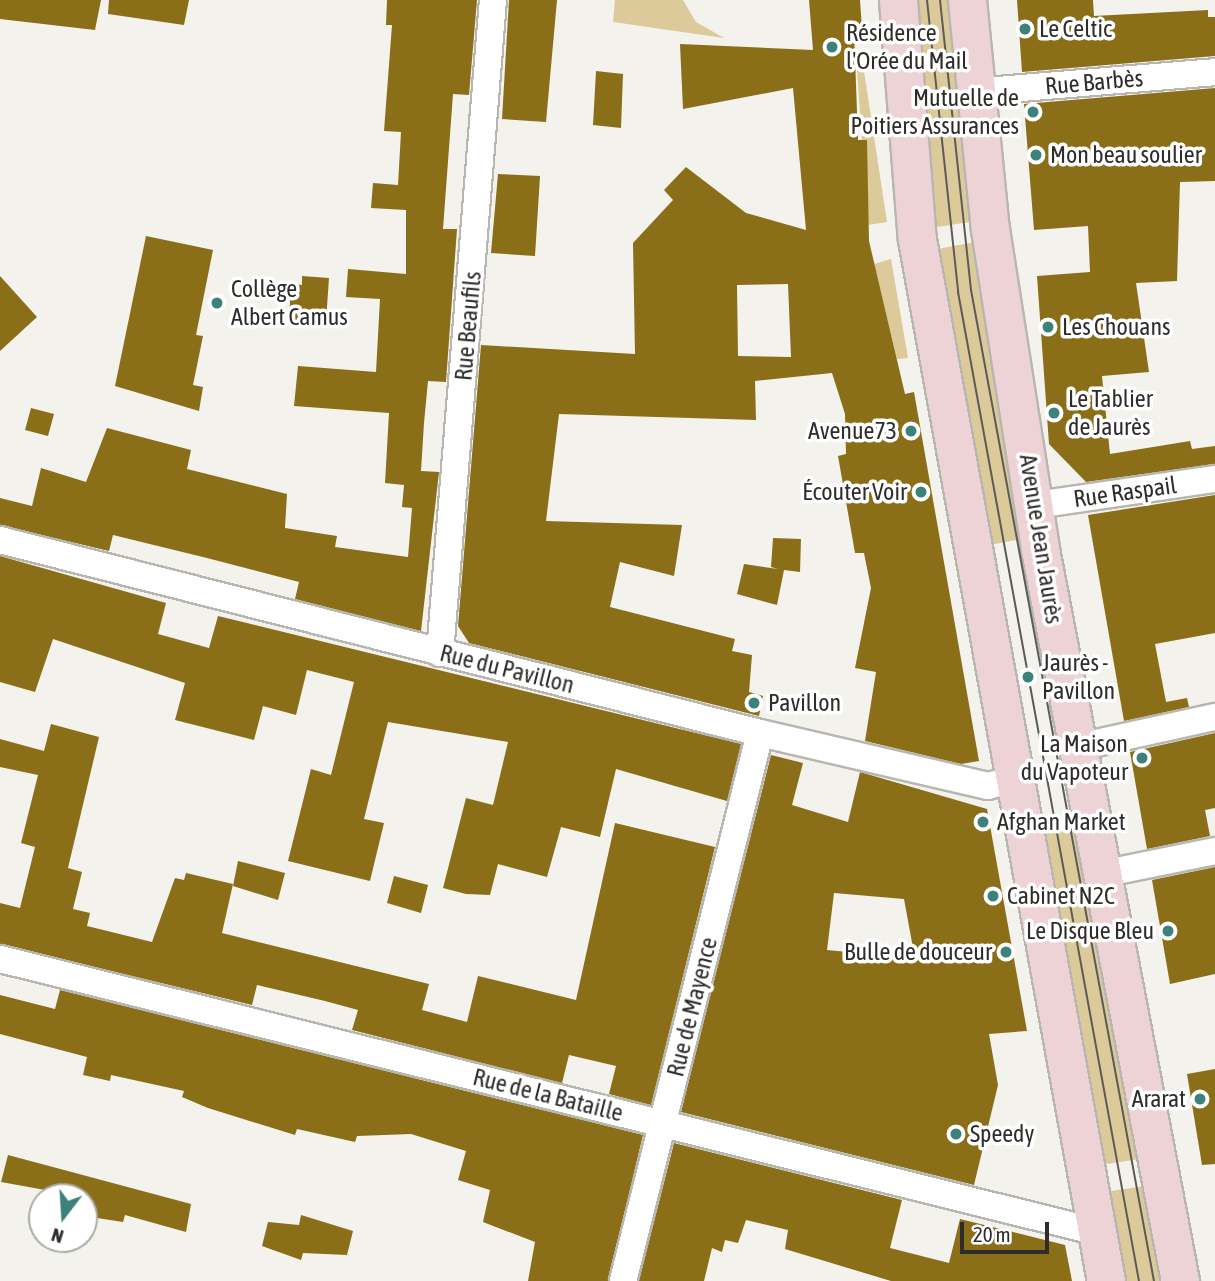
<!DOCTYPE html>
<html>
<head>
<meta charset="utf-8">
<style>
  body { margin:0 }
  #map { position:relative; width:1215px; height:1281px; overflow:hidden; background:#f3f2ec; font-family:"Asap Condensed",sans-serif }
  div>[style] { position:absolute }
  .green>* { inset:0; background:#dcca9b }
  .building>* { inset:0; background:#8a6e18 }
  .roads { filter:drop-shadow(2px 0 #b8b6b1) drop-shadow(-2px 0 #b8b6b1) drop-shadow(0 2px #b8b6b1) drop-shadow(0 -2px #b8b6b1) }
  .minor>* { height:26px; margin:-13px; padding:0 13px; transform-origin:13px; border-radius:13px; background:#fff }
  .secondary>* { height:37px; margin:-18.5px; padding:0 18.5px; transform-origin:18.5px; border-radius:18.5px; background:#eed3d6 }
  .tram>* { height:2px; margin:-1px; padding:0 1px; transform-origin:1px; border-radius:1px; background:#5c5b58 }
  .dots>* { width:19px; height:19px; translate:-50% -50%; box-sizing:border-box; border:4px solid #fff; border-radius:50% }
  span { translate:-50% -50%; white-space:nowrap; text-align:center; line-height:1.15; -webkit-text-stroke:7px #fff; paint-order:stroke }
  .poi-label { font-size:24px; color:#2e2d2b }
  .left { translate:0 -50%; text-align:left }
  .right { translate:-100% -50%; text-align:right }
  .street-label { font-size:24px; color:#2e2d2b }
  .north { position:absolute; left:28px; top:1183px; width:70px; height:70px; box-sizing:border-box; background:#fff; border:2px solid #ababaa; border-radius:50%; rotate:197deg; font-size:19px; font-weight:700; line-height:28px; text-align:center; color:#2e2d2b }
  .north::after { content:''; display:block; margin:auto; width:24px; height:32px; background:#3c827b; clip-path:polygon(50% 0,100% 100%,50% 72%,0 100%) }
  .scale { position:absolute; left:960px; top:1222px; width:89px; height:32px; box-sizing:border-box; border:4px solid #2e2d2b; border-top:0; padding-left:9px; font-size:21px; line-height:24px; white-space:nowrap; color:#2e2d2b; -webkit-text-stroke:5px #fff; paint-order:stroke }
</style>
</head>
<body>
<div id="map">
  <div class="green">
    <i style="clip-path:polygon(615px 0,683px 0,696px 22px,724px 38px,613px 22px)"></i>
    <i style="clip-path:polygon(910px 0,958px 0,976px 221px,931px 228px)"></i>
    <i style="clip-path:polygon(857px 70px,864px 71px,887px 222px,868px 225px)"></i>
    <i style="clip-path:polygon(981px 241px,1034px 537px,989px 545px,937px 249px)"></i>
    <i style="clip-path:polygon(891px 259px,908px 358px,897px 359px,874px 264px)"></i>
    <i style="clip-path:polygon(1083px 819px,1146px 1158px,1094px 1166px,1034px 828px)"></i>
    <i style="clip-path:polygon(1152px 1185px,1168px 1281px,1120px 1281px,1104px 1192px)"></i>
  </div>
  <div class="building">
    <i style="clip-path:polygon(0 0,101px 0,95px 30px,0 19px)"></i>
    <i style="clip-path:polygon(109px 0,189px 0,184px 25px,108px 14px)"></i>
    <i style="clip-path:polygon(387px 0,477px 0,469px 95px,453px 94px,443px 229px,457px 229px,446px 382px,428px 381px,424px 423px,421px 471px,439px 472px,421px 631px,295px 599px,299px 582px,207px 558px,113px 535px,109px 551px,0 525px,0 498px,32px 506px,41px 468px,86px 482px,107px 428px,191px 450px,187px 469px,287px 494px,285px 528px,337px 536px,335px 547px,408px 557px,412px 508px,402px 507px,404px 485px,385px 483px,389px 413px,294px 406px,298px 366px,376px 372px,380px 299px,346px 297px,348px 269px,406px 274px,406px 210px,371px 208px,373px 183px,398px 185px,401px 132px,384px 131px,392px 25px,386px 25px)"></i>
    <i style="clip-path:polygon(509px 0,557px 0,546px 122px,502px 119px)"></i>
    <i style="clip-path:polygon(evenodd,809px 0,860px 0,862px 29px,854px 29px,858px 140px,867px 140px,869px 241px,905px 394px,914px 392px,979px 761px,961px 764px,865px 741px,876px 672px,855px 668px,871px 588px,864px 553px,855px 553px,838px 456px,846px 454px,845px 414px,832px 373px,755px 381px,756px 420px,559px 414px,546px 521px,682px 525px,674px 576px,620px 562px,610px 607px,735px 639px,732px 651px,752px 655px,749px 692px,763px 696px,759px 716px,469px 643px,458px 626px,481px 345px,635px 354px,633px 243px,673px 200px,664px 190px,686px 167px,746px 213px,806px 230px,793px 88px,683px 109px,680px 44px,813px 50px,809px 0,788px 284px,791px 357px,738px 356px,737px 285px,788px 284px)"></i>
    <i style="clip-path:polygon(1017px 0,1093px 0,1094px 16px,1208px 10px,1208px 17px,1215px 17px,1215px 56px,1022px 72px)"></i>
    <i style="clip-path:polygon(596px 71px,623px 74px,621px 128px,593px 125px)"></i>
    <i style="clip-path:polygon(1215px 88px,1215px 181px,1180px 182px,1177px 281px,1136px 283px,1149px 372px,1102px 376px,1110px 454px,1190px 441px,1192px 449px,1215px 446px,1215px 464px,1086px 482px,1049px 444px,1037px 276px,1090px 272px,1088px 226px,1034px 230px,1024px 104px)"></i>
    <i style="clip-path:polygon(498px 174px,540px 176px,535px 256px,491px 253px)"></i>
    <i style="clip-path:polygon(146px 236px,213px 250px,196px 335px,203px 336px,193px 385px,203px 387px,199px 411px,115px 386px)"></i>
    <i style="clip-path:polygon(0 276px,37px 317px,0 351px)"></i>
    <i style="clip-path:polygon(302px 276px,329px 278px,326px 321px,289px 320px,291px 284px,302px 285px)"></i>
    <i style="clip-path:polygon(31px 408px,54px 414px,48px 436px,25px 430px)"></i>
    <i style="clip-path:polygon(1215px 495px,1215px 633px,1155px 644px,1166px 702px,1187px 698px,1189px 707px,1124px 721px,1088px 515px)"></i>
    <i style="clip-path:polygon(773px 538px,801px 539px,800px 572px,784px 570px,777px 605px,737px 594px,744px 564px,778px 569px,771px 567px)"></i>
    <i style="clip-path:polygon(0 556px,166px 603px,158px 634px,209px 648px,218px 616px,741px 744px,727px 801px,616px 769px,600px 837px,561px 827px,547px 877px,498px 864px,490px 895px,466px 894px,443px 888px,466px 798px,493px 805px,508px 742px,388px 722px,364px 819px,384px 823px,370px 881px,288px 861px,311px 769px,331px 775px,354px 682px,307px 670px,296px 715px,263px 706px,254px 740px,175px 720px,185px 683px,53px 639px,35px 692px,0 682px)"></i>
    <i style="clip-path:polygon(51px 724px,99px 737px,68px 868px,82px 872px,73px 909px,90px 913px,87px 926px,152px 942px,175px 878px,184px 880px,186px 873px,233px 884px,222px 933px,429px 984px,422px 1010px,467px 1022px,478px 976px,576px 1000px,615px 823px,715px 847px,651px 1105px,609px 1094px,616px 1066px,569px 1055px,562px 1083px,352px 1030px,358px 1010px,325px 1001px,257px 985px,252px 1005px,0 944px,0 903px,20px 908px,35px 847px,21px 843px,38px 775px,0 767px,0 739px,44px 751px)"></i>
    <i style="clip-path:polygon(1215px 733px,1215px 808px,1205px 810px,1210px 836px,1147px 849px,1130px 752px)"></i>
    <i style="clip-path:polygon(evenodd,771px 755px,803px 763px,792px 805px,848px 822px,860px 772px,987px 809px,1027px 1031px,989px 1034px,998px 1085px,974px 1185px,681px 1112px,771px 755px,834px 893px,904px 899px,913px 948px,879px 949px,879px 955px,827px 950px,834px 893px)"></i>
    <i style="clip-path:polygon(238px 861px,285px 873px,278px 900px,233px 886px)"></i>
    <i style="clip-path:polygon(1215px 867px,1215px 974px,1170px 984px,1152px 880px)"></i>
    <i style="clip-path:polygon(394px 876px,428px 885px,421px 913px,387px 903px)"></i>
    <i style="clip-path:polygon(60px 990px,643px 1135px,608px 1281px,528px 1281px,535px 1242px,483px 1222px,490px 1190px,458px 1180px,466px 1151px,411px 1134px,357px 1136px,355px 1142px,297px 1129px,295px 1135px,208px 1108px,182px 1097px,184px 1091px,111px 1075px,110px 1081px,83px 1075px,87px 1057px,0 1034px,0 995px,55px 1009px)"></i>
    <i style="clip-path:polygon(1215px 1069px,1215px 1164px,1202px 1165px,1187px 1074px)"></i>
    <i style="clip-path:polygon(674px 1143px,902px 1200px,890px 1248px,949px 1263px,960px 1219px,1065px 1245px,1072px 1281px,891px 1281px,785px 1249px,788px 1230px,746px 1220px,738px 1243px,725px 1240px,722px 1252px,712px 1248px,704px 1281px,639px 1281px)"></i>
    <i style="clip-path:polygon(8px 1155px,191px 1204px,186px 1232px,125px 1215px,123px 1222px,84px 1216px,84px 1197px,1px 1182px)"></i>
    <i style="clip-path:polygon(301px 1215px,353px 1231px,347px 1255px,303px 1253px,301px 1260px,262px 1246px,268px 1222px,299px 1225px)"></i>
  </div>
  <div class="roads">
    <div class="minor">
      <i style="left:973px;top:92px;width:243px;rotate:-4.7deg"></i>
      <i style="left:1036px;top:505px;width:181px;rotate:-8.3deg"></i>
      <i style="left:0;top:540px;width:784px;rotate:14.25deg"></i>
      <i style="left:760px;top:733px;width:234px;rotate:13.1deg"></i>
      <i style="left:988px;top:786px;width:28px;rotate:-15deg"></i>
      <i style="left:440px;top:653px;width:655px;rotate:-85.36deg"></i>
      <i style="left:1078px;top:747px;width:140px;rotate:-12.4deg"></i>
      <i style="left:1102px;top:874px;width:115px;rotate:-11.5deg"></i>
      <i style="left:0;top:959px;width:1130px;rotate:13.97deg"></i>
      <i style="left:623px;top:1281px;width:565px;rotate:-75.96deg"></i>
    </div>
    <div class="secondary">
      <i style="left:898px;top:0;width:240px;rotate:85.5deg"></i>
      <i style="left:917px;top:239px;width:1059px;rotate:79.72deg"></i>
      <i style="left:967px;top:0;width:230px;rotate:84.3deg"></i>
      <i style="left:990px;top:229px;width:324px;rotate:81.1deg"></i>
      <i style="left:1040px;top:549px;width:745px;rotate:79.17deg"></i>
    </div>
  </div>
  <div class="tram">
    <i style="left:927px;top:0;width:294px;rotate:83.9deg"></i>
    <i style="left:958px;top:292px;width:1005px;rotate:79.63deg"></i>
    <i style="left:940px;top:0;width:292px;rotate:83.9deg"></i>
    <i style="left:971px;top:290px;width:1008px;rotate:79.54deg"></i>
  </div>
  <div class="dots">
    <i style="left:1025px;top:29px;background:#3c827b"></i>
    <i style="left:832px;top:47px;background:#3c827b"></i>
    <i style="left:1033px;top:112px;background:#3c827b"></i>
    <i style="left:1036px;top:155px;background:#3c827b"></i>
    <i style="left:217px;top:303px;background:#3c827b"></i>
    <i style="left:1048px;top:327px;background:#3c827b"></i>
    <i style="left:1054px;top:413px;background:#3c827b"></i>
    <i style="left:911px;top:431px;background:#3c827b"></i>
    <i style="left:921px;top:492px;background:#3c827b"></i>
    <i style="left:1028px;top:677px;background:#3c827b"></i>
    <i style="left:754px;top:703px;background:#3c827b"></i>
    <i style="left:1142px;top:758px;background:#3c827b"></i>
    <i style="left:983px;top:822px;background:#3c827b"></i>
    <i style="left:993px;top:896px;background:#3c827b"></i>
    <i style="left:1168px;top:931px;background:#3c827b"></i>
    <i style="left:1006px;top:952px;background:#3c827b"></i>
    <i style="left:1200px;top:1099px;background:#3c827b"></i>
    <i style="left:956px;top:1134px;background:#3c827b"></i>
  </div>
  <div class="poi-label">
    <span class="left" style="left:1039px;top:29px">Le Celtic</span>
    <span class="left" style="left:846px;top:47px">Résidence<br>l'Orée du Mail</span>
    <span class="right" style="left:1019px;top:112px">Mutuelle de<br>Poitiers Assurances</span>
    <span class="left" style="left:1050px;top:155px">Mon beau soulier</span>
    <span class="left" style="left:231px;top:303px">Collège<br>Albert Camus</span>
    <span class="left" style="left:1062px;top:327px">Les Chouans</span>
    <span class="left" style="left:1068px;top:413px">Le Tablier<br>de Jaurès</span>
    <span class="right" style="left:897px;top:431px">Avenue73</span>
    <span class="right" style="left:907px;top:492px">Écouter Voir</span>
    <span class="left" style="left:1042px;top:677px">Jaurès -<br>Pavillon</span>
    <span class="left" style="left:768px;top:703px">Pavillon</span>
    <span class="right" style="left:1128px;top:758px">La Maison<br>du Vapoteur</span>
    <span class="left" style="left:997px;top:822px">Afghan Market</span>
    <span class="left" style="left:1007px;top:896px">Cabinet N2C</span>
    <span class="right" style="left:1154px;top:931px">Le Disque Bleu</span>
    <span class="right" style="left:992px;top:952px">Bulle de douceur</span>
    <span class="right" style="left:1186px;top:1099px">Ararat</span>
    <span class="left" style="left:970px;top:1134px">Speedy</span>
  </div>
  <div class="street-label">
    <span style="left:1094px;top:82px;rotate:-5deg">Rue Barbès</span>
    <span style="left:468px;top:326px;rotate:-85deg">Rue Beaufils</span>
    <span style="left:1125px;top:492px;rotate:-8deg">Rue Raspail</span>
    <span style="left:1041px;top:539px;rotate:81deg">Avenue Jean Jaurès</span>
    <span style="left:507px;top:669px;rotate:14deg">Rue du Pavillon</span>
    <span style="left:692px;top:1007px;rotate:-76deg">Rue de Mayence</span>
    <span style="left:548px;top:1095px;rotate:14deg">Rue de la Bataille</span>
  </div>
  <div class="north">N</div>
  <div class="scale">20 m</div>
</div>
</body>
</html>
